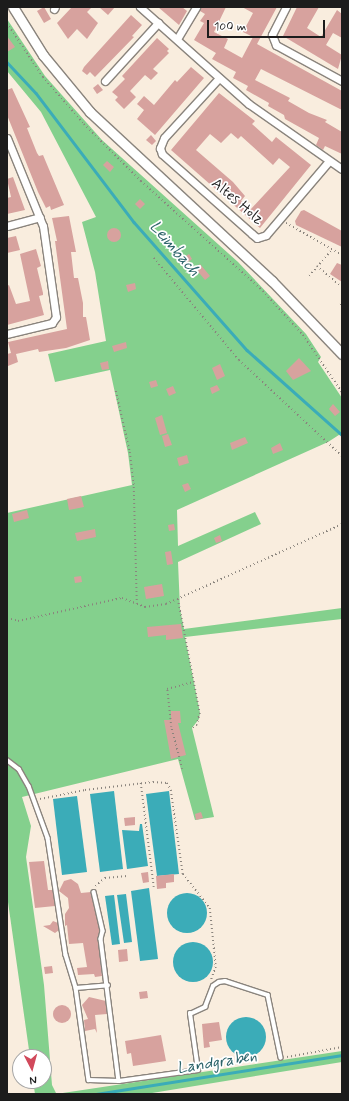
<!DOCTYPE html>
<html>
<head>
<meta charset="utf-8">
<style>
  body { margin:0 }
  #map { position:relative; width:349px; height:1101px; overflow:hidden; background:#f9edde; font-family:Mynerve,sans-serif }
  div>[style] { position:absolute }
  .green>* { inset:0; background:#84d08d }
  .water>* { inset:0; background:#3bacb8 }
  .round { border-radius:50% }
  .stream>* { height:2.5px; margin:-1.25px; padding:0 1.25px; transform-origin:1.25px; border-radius:1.25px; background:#3bacb8 }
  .building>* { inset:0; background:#d7a29e }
  .path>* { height:1.5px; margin-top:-0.75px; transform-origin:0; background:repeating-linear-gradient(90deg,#8a847d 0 1px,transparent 0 4px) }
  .roads { filter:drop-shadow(1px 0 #8a847d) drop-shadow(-1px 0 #8a847d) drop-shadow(0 1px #8a847d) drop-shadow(0 -1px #8a847d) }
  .lane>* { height:3.5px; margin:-1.75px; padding:0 1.75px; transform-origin:1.75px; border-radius:1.75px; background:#fff }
  .street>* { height:7px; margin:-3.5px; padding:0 3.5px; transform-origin:3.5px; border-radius:3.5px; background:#fff }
  .secondary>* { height:9px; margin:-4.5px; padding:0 4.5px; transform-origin:4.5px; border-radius:4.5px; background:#fff }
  span { translate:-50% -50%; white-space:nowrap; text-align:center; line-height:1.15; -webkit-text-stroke:3.5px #fff; paint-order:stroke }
  .street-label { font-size:15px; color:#1c1c1c }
  .water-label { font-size:16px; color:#2c646a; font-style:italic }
  .frame { position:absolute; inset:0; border:8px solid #1c1c1c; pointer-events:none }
  .north { position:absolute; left:12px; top:1049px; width:40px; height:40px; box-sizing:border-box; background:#fff; border:1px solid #a4a4a4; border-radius:50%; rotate:174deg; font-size:11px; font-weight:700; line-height:16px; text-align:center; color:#1c1c1c }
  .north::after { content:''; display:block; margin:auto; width:14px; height:18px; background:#d1495b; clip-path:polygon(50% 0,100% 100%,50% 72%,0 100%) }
  .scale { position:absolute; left:207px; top:20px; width:118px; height:18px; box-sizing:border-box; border:2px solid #1c1c1c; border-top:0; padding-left:5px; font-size:12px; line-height:14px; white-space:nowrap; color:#1c1c1c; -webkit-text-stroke:3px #fff; paint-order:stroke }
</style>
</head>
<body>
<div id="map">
  <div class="green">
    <i style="clip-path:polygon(7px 19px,45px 76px,102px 140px,238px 262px,306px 334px,321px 357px,318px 362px,342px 398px,342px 433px,328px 442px,177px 510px,178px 546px,255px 512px,261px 524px,178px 562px,180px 609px,184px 629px,342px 608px,342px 619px,185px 637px,200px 713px,199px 719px,192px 728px,214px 817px,195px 820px,178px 759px,22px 797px,31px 826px,26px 857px,44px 985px,52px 1085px,56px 1093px,48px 1094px,35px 1094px,33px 1081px,44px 1081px,44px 1057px,30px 1057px,7px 895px,7px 513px,132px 485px,128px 453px,110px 370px,55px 382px,48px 354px,106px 341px,95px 272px,82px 222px,96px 217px,41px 112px,7px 71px)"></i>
    <i style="clip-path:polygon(342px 1051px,342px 1062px,146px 1094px,56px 1094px)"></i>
  </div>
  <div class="water">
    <i style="clip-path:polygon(114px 791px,123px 869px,100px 872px,90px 794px)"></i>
    <i style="clip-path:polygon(169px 791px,179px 874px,157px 876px,146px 794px)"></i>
    <i style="clip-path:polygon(77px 796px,87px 872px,62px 875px,53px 799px)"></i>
    <i style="clip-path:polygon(140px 824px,142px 824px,148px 866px,127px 869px,122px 830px,139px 831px)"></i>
    <i style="clip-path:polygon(149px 888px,158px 959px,140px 961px,131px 891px)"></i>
    <i class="round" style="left:167px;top:893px;width:40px;height:40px"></i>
    <i style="clip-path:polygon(126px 894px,132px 942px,124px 943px,117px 895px)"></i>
    <i style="clip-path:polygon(114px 895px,120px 944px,112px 945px,105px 896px)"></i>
    <i class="round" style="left:173px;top:942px;width:40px;height:40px"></i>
    <i class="round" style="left:226px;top:1017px;width:40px;height:40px"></i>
  </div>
  <div class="stream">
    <i style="left:7px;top:62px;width:42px;rotate:46.9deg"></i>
    <i style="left:36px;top:93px;width:162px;rotate:52.8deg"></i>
    <i style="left:134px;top:222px;width:171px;rotate:48.6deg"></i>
    <i style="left:247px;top:350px;width:127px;rotate:41.8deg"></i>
    <i style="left:96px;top:1094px;width:249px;rotate:-9deg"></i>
  </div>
  <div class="building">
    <i style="clip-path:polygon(44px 7px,51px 19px,44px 23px,37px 11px)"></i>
    <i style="clip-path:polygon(72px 7px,92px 7px,87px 12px,98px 23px,87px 39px,77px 29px,68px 39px,57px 23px)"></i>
    <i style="clip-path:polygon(99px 7px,115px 7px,108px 15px)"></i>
    <i style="clip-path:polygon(158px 7px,182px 7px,187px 11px,179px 25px)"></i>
    <i style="clip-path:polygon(201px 7px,226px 7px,214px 32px,228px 39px,224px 48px,242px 58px,253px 37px,243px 32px,253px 13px,242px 7px,277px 7px,257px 44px,342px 91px,342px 110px,261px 69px,255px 80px,290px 98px,288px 101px,309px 113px,327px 120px,325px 122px,342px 132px,342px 154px,325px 146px,323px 150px,316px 145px,319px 138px,285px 119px,284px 115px,268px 106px,269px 103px,246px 90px,248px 86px,233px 78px,236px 72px,212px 59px,216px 53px,194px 40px,204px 23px,200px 21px,205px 14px,200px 11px)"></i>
    <i style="clip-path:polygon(297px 7px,319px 7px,307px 28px,321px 37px,337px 10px,342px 14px,342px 38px,333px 33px,326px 45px,342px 55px,338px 69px,283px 36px)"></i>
    <i style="clip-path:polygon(131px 15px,142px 25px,132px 36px,134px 37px,95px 77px,90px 72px,87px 75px,82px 71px,84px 67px)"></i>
    <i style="clip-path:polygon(7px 36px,15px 47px,7px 52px)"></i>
    <i style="clip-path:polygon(157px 38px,169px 49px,167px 51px,169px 53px,153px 69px,158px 73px,151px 80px,145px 75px,130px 91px,136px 97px,124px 109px,115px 100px,118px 97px,112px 92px,125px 79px,122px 76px)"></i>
    <i style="clip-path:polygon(191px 67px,204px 78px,155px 135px,137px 119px,144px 110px,137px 104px,144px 96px,154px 105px,175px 80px,177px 82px)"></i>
    <i style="clip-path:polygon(98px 84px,103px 90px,97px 94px,93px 88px)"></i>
    <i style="clip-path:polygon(12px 88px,30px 127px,27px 128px,37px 153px,39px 156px,43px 155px,64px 205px,51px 210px,50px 206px,46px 208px,38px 192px,7px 115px,7px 90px)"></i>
    <i style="clip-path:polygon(evenodd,219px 93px,255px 121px,252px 124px,272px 142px,276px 137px,311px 165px,260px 228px,171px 150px,219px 93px,231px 133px,238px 139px,241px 136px,273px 165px,279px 158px,290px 167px,251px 209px,241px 201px,245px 196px,233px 182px,196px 150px,210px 134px,221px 143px,231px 133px)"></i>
    <i style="clip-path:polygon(151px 135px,156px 141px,152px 145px,146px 140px)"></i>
    <i style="clip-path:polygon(107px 161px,114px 167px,110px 172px,103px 165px)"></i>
    <i style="clip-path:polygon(13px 177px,25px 210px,7px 214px,7px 198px,11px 197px,7px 179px)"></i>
    <i style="clip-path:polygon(140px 199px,145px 204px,140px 209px,135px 204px)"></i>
    <i style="clip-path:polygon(304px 210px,342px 231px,342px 247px,296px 225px,295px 221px,301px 211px)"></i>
    <i style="clip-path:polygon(69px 216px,76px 252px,71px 252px,74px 278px,78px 278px,83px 303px,83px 317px,86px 317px,90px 340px,66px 348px,39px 352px,38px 349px,16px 354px,18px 362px,8px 366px,7px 354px,11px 353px,8px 342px,67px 329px,55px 241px,57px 241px,52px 218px)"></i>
    <i class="round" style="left:107px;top:228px;width:14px;height:14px"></i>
    <i style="clip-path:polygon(16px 236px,20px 250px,7px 253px,7px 238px)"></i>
    <i style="clip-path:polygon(36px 249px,41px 266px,37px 268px,43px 293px,43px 295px,39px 296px,44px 315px,7px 325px,7px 286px,9px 285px,16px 304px,30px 301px,20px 254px)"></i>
    <i style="clip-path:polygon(189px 254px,192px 259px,187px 263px,183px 258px)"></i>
    <i style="clip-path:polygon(337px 263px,342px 265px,342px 282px,330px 274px)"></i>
    <i style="clip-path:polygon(200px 264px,210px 276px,205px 280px,195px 268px)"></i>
    <i style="clip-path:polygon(135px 283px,136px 289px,128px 292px,126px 285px)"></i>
    <i style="clip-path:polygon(126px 342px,127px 348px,114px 352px,112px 346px)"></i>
    <i style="clip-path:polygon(299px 358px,311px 371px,293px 380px,286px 371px)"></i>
    <i style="clip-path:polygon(108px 361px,109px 369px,102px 370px,100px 363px)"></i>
    <i style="clip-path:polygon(220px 364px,225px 376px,217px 380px,212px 368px)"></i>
    <i style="clip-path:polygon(156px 380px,158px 386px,151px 388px,149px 382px)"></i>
    <i style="clip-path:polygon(217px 385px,220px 390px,212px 394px,210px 388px)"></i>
    <i style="clip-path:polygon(173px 386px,176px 393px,169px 396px,166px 389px)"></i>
    <i style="clip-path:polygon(333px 404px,340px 412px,335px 416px,329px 409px)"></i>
    <i style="clip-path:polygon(162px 415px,167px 433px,160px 435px,155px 418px)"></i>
    <i style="clip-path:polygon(168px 434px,172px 445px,165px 447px,162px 436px)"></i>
    <i style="clip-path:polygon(245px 437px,248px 443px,232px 450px,230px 443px)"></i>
    <i style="clip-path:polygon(280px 443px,283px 450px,273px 454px,271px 448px)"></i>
    <i style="clip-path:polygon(187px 455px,189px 463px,179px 466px,177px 458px)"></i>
    <i style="clip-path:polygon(188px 483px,191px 489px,185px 492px,182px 485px)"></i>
    <i style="clip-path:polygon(81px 496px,84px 507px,69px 510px,67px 499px)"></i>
    <i style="clip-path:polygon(27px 510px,29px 518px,14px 522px,12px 514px)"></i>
    <i style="clip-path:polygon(174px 524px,175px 530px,169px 531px,168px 525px)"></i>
    <i style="clip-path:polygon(95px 529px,96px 537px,77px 541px,75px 533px)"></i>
    <i style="clip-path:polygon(220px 535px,222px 541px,216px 543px,214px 538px)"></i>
    <i style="clip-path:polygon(171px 551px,173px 564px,167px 565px,165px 552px)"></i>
    <i style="clip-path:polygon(81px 576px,82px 582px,75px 583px,74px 577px)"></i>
    <i style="clip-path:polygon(162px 584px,164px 596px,146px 599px,144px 587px)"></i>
    <i style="clip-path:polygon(181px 624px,183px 638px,166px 640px,166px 635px,148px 637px,147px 627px)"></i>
    <i style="clip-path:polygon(171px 711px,180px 711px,181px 723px,178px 723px,186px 755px,171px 759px,164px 720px,171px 720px)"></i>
    <i style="clip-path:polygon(201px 812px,203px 818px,196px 820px,195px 814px)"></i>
    <i style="clip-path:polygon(135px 817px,135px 825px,125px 826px,124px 818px)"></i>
    <i style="clip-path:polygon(44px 861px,48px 890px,53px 890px,55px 906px,35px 908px,29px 862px)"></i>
    <i style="clip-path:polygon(148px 872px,149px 882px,143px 883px,141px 873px)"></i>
    <i style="clip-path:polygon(174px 874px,174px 882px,166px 883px,166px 888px,157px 889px,156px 876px)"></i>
    <i style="clip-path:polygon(71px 879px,78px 884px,81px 893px,91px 892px,100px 931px,98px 939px,102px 976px,95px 977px,94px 974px,78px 975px,77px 968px,87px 967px,83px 943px,69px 944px,67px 925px,65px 926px,65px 914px,69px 908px,68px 898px,59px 891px,64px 881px)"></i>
    <i style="clip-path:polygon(53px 921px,58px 923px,59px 930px,55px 933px,43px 926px,50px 925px)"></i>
    <i style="clip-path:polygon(127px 949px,128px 961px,119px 962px,118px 950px)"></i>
    <i style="clip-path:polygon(52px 966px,53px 973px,45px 974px,44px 967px)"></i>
    <i style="clip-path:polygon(147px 991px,148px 998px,140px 999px,139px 992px)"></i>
    <i style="clip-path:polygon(89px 997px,106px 1001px,107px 1014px,95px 1015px,97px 1033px,95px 1029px,85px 1031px,84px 1020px,88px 1019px,82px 1005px)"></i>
    <i class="round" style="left:53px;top:1005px;width:18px;height:18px"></i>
    <i style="clip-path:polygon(219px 1022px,222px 1040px,209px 1042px,210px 1047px,204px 1048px,202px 1024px)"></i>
    <i style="clip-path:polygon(161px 1035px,166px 1061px,133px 1066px,131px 1053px,127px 1054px,125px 1041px)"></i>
  </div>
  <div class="path">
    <i style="left:7px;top:23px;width:65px;rotate:56.3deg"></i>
    <i style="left:43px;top:77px;width:62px;rotate:48.9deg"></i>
    <i style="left:84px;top:124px;width:81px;rotate:45deg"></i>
    <i style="left:141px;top:181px;width:164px;rotate:42deg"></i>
    <i style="left:263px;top:291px;width:59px;rotate:47.7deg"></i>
    <i style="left:303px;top:335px;width:69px;rotate:55.6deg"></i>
    <i style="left:286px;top:223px;width:64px;rotate:29.7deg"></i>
    <i style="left:154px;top:258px;width:133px;rotate:50.2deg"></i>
    <i style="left:239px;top:360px;width:141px;rotate:43deg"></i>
    <i style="left:317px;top:266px;width:33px;rotate:40deg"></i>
    <i style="left:309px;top:276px;width:35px;rotate:-49deg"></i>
    <i style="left:340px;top:305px;width:3px;rotate:-45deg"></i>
    <i style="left:116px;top:391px;width:63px;rotate:77.1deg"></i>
    <i style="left:130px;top:452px;width:35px;rotate:83deg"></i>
    <i style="left:134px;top:487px;width:117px;rotate:88.5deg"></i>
    <i style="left:178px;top:599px;width:116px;rotate:79.1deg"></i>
    <i style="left:200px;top:713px;width:12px;rotate:104deg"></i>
    <i style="left:197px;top:725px;width:5px;rotate:143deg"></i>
    <i style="left:7px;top:618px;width:11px;rotate:15deg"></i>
    <i style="left:18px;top:621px;width:107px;rotate:-12.5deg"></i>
    <i style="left:122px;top:598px;width:25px;rotate:21deg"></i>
    <i style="left:145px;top:607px;width:21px;rotate:-8deg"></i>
    <i style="left:166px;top:604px;width:193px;rotate:-24.4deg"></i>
    <i style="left:182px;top:769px;width:43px;rotate:-104.7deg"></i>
    <i style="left:171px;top:727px;width:38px;rotate:-96deg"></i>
    <i style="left:167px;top:689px;width:28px;rotate:-15deg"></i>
    <i style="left:141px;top:783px;width:105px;rotate:82.9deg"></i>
    <i style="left:40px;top:799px;width:46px;rotate:-11.3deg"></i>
    <i style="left:85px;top:790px;width:68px;rotate:-6.7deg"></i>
    <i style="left:153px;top:782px;width:14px;rotate:4deg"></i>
    <i style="left:167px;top:783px;width:8px;rotate:60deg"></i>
    <i style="left:171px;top:790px;width:85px;rotate:81.9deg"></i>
    <i style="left:183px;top:874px;width:43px;rotate:51.5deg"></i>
    <i style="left:210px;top:908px;width:59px;rotate:84.2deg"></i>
    <i style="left:216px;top:967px;width:15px;rotate:110deg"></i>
    <i style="left:95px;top:886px;width:13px;rotate:-39deg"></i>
    <i style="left:105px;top:878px;width:22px;rotate:-5deg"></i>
    <i style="left:287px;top:1057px;width:56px;rotate:-10.3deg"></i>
  </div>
  <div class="roads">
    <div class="lane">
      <i style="left:7px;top:760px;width:15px;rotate:37deg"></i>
      <i style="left:19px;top:769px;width:20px;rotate:60deg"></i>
      <i style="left:29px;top:786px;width:55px;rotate:69.9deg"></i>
      <i style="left:48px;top:838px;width:118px;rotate:81.3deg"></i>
      <i style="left:66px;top:955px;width:34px;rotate:73deg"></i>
      <i style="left:76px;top:988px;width:93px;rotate:82deg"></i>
      <i style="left:89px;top:1080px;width:30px;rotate:2deg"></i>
      <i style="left:119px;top:1081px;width:80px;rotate:-7.9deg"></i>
      <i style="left:198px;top:1070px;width:57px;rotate:-98.1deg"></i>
      <i style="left:190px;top:1014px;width:17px;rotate:-25deg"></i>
      <i style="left:205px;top:1007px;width:22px;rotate:-69deg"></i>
      <i style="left:213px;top:986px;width:7px;rotate:-34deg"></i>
      <i style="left:219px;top:982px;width:6px;rotate:-9deg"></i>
      <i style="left:225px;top:981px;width:45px;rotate:18deg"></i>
      <i style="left:268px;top:995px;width:64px;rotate:78.3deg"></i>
      <i style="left:94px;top:892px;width:40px;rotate:77deg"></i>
      <i style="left:103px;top:931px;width:8px;rotate:104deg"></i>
      <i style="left:101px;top:939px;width:143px;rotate:82.8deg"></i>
      <i style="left:76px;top:988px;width:32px;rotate:-5deg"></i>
    </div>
    <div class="street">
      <i style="left:140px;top:7px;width:146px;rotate:41.7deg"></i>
      <i style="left:249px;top:104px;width:113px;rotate:35deg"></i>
      <i style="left:286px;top:7px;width:31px;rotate:117deg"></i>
      <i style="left:272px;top:35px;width:11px;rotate:68deg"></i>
      <i style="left:276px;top:45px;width:75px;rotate:28.6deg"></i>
      <i style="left:54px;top:9px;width:2px;rotate:-63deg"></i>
      <i style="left:177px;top:39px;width:37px;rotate:-59deg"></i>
      <i style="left:219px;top:78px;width:81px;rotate:132.5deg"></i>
      <i style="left:164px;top:138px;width:11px;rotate:112deg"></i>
      <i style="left:160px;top:148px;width:6px;rotate:72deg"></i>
      <i style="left:162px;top:154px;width:120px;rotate:41.6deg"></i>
      <i style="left:252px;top:234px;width:6px;rotate:39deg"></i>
      <i style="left:257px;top:238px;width:9px;rotate:-18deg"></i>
      <i style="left:266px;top:235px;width:97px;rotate:-49.6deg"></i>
      <i style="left:105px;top:81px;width:79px;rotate:-47.6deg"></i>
      <i style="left:7px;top:138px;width:95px;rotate:67.8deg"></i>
      <i style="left:43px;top:226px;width:92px;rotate:81.9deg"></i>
      <i style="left:56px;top:317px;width:7px;rotate:124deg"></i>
      <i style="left:52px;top:323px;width:46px;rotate:166.3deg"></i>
      <i style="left:7px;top:226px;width:34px;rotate:-15deg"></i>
    </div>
    <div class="secondary">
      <i style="left:13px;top:7px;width:57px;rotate:58deg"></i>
      <i style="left:43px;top:55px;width:74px;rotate:50.5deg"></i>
      <i style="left:90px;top:112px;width:248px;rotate:42.9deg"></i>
      <i style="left:272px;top:281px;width:101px;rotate:46.2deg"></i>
    </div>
  </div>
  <div class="street-label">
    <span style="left:237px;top:202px;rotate:40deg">Altes Holz</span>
  </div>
  <div class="water-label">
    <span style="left:174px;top:249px;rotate:49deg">Leimbach</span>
    <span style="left:217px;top:1063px;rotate:-9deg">Landgraben</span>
  </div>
  <div class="frame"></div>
  <div class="north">N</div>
  <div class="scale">100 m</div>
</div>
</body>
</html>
